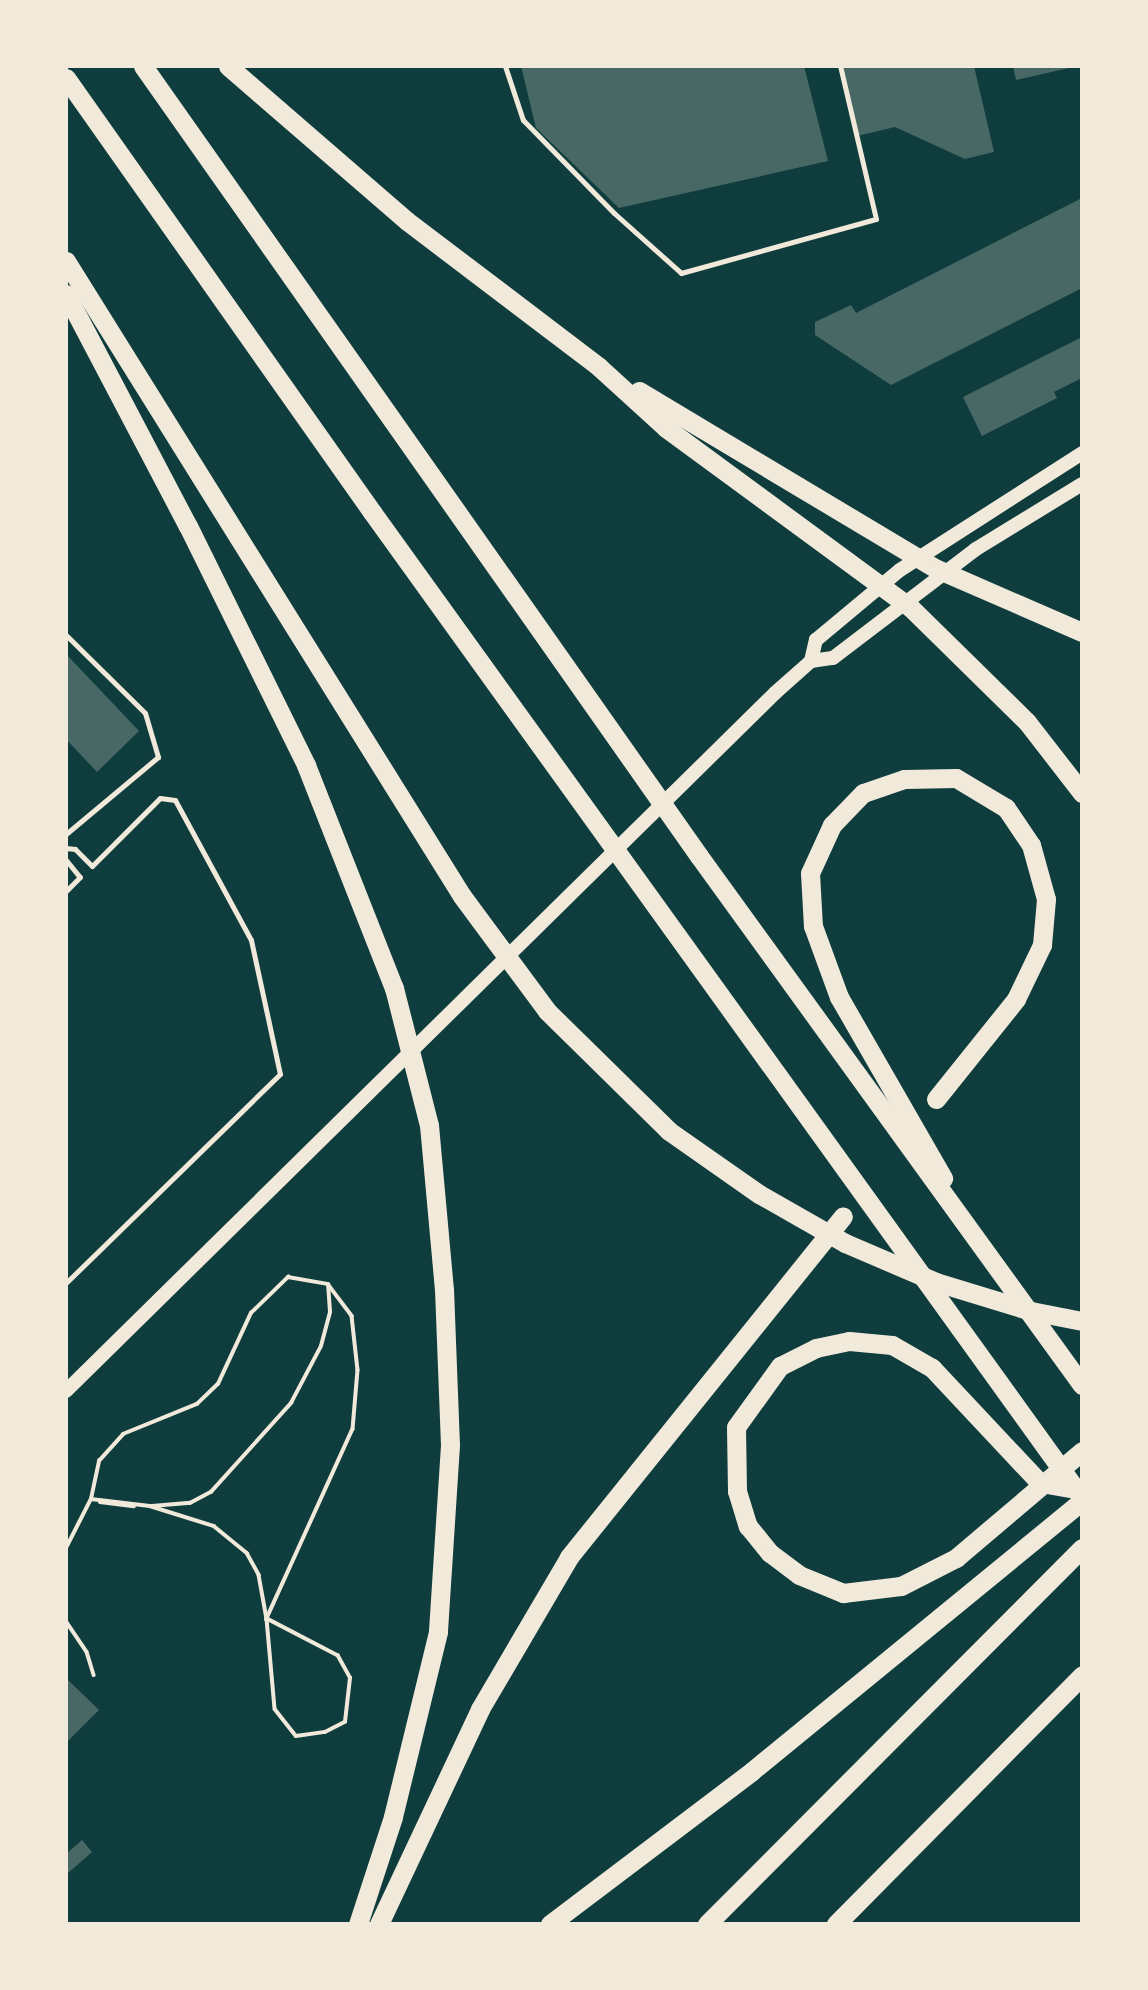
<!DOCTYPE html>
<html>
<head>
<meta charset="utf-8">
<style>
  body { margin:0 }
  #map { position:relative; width:1148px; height:1990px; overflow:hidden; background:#0f3d3e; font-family:"Noto Sans",sans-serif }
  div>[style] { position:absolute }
  .building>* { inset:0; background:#486865 }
  .path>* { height:3.5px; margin:-1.75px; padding:0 1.75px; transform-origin:1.75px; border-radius:1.75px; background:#f1e9da }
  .service>* { height:5px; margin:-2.5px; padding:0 2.5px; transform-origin:2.5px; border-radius:2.5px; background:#f1e9da }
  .secondary>* { height:14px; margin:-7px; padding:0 7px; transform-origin:7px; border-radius:7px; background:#f1e9da }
  .motorway>* { height:19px; margin:-9.5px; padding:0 9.5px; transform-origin:9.5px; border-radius:9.5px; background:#f1e9da }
  span { translate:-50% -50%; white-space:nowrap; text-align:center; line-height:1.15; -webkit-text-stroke:5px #f1e9da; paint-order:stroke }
  .frame { position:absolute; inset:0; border:68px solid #f1e9da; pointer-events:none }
</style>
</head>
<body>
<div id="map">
  <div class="building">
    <i style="clip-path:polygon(521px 66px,804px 66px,828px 161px,619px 208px,536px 128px)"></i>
    <i style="clip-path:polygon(840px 66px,974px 66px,994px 152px,965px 159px,895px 127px,857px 136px)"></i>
    <i style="clip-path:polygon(1013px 66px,1069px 66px,1069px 68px,1016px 80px)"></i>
    <i style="clip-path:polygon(1082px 198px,1082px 288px,891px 385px,815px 335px,815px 322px,851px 305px,856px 313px)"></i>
    <i style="clip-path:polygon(1082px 337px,1082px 378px,1054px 392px,1057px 398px,982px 436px,963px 397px)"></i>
    <i style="clip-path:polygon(66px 654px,139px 731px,97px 772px,66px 739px)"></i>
    <i style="clip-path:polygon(66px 1678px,99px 1710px,66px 1743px)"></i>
    <i style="clip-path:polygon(82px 1840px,92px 1852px,68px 1873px,66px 1854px)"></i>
  </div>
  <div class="path">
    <i style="left:91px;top:1499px;width:59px;rotate:6.8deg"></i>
    <i style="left:150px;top:1506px;width:67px;rotate:17.4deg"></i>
    <i style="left:214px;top:1526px;width:43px;rotate:39.3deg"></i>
    <i style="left:247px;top:1553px;width:25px;rotate:61deg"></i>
    <i style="left:259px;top:1575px;width:45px;rotate:79.7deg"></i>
    <i style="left:267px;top:1619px;width:90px;rotate:84.9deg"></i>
    <i style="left:275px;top:1709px;width:34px;rotate:52deg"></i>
    <i style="left:296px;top:1736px;width:29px;rotate:-8deg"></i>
    <i style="left:325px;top:1732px;width:22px;rotate:-27deg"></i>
    <i style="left:345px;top:1722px;width:44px;rotate:-83.5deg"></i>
    <i style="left:350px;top:1678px;width:25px;rotate:-119deg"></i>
    <i style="left:338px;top:1656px;width:80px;rotate:-152.5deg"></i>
    <i style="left:100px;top:1502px;width:34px;rotate:7deg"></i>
    <i style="left:152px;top:1506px;width:38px;rotate:-5deg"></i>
    <i style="left:190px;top:1503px;width:24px;rotate:-28deg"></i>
    <i style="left:211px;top:1492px;width:120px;rotate:-48deg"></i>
    <i style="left:291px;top:1403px;width:64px;rotate:-62.2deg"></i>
    <i style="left:321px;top:1346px;width:35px;rotate:-75deg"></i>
    <i style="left:330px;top:1312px;width:26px;rotate:-94deg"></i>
    <i style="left:66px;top:1548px;width:55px;rotate:-63deg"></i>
    <i style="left:91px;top:1499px;width:39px;rotate:-78deg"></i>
    <i style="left:99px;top:1461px;width:36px;rotate:-48deg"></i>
    <i style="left:123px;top:1434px;width:80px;rotate:-22.1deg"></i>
    <i style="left:197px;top:1404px;width:29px;rotate:-44deg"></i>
    <i style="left:218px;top:1384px;width:78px;rotate:-65.1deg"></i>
    <i style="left:251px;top:1313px;width:52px;rotate:-44.2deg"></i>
    <i style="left:288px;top:1277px;width:41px;rotate:9.9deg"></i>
    <i style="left:328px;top:1284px;width:40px;rotate:53deg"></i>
    <i style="left:352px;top:1316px;width:54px;rotate:83.7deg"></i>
    <i style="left:358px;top:1370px;width:59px;rotate:94.8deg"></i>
    <i style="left:353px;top:1429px;width:209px;rotate:114.4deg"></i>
    <i style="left:66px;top:1621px;width:37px;rotate:56deg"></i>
    <i style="left:87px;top:1652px;width:24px;rotate:73deg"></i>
  </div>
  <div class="service">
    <i style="left:505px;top:66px;width:57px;rotate:71.6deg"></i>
    <i style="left:523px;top:120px;width:130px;rotate:45.6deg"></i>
    <i style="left:614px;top:213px;width:90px;rotate:41.8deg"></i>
    <i style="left:681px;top:273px;width:202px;rotate:-15.5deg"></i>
    <i style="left:876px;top:219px;width:157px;rotate:-103.2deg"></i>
    <i style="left:66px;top:635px;width:111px;rotate:44.6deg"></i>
    <i style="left:145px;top:713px;width:46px;rotate:73.5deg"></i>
    <i style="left:158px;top:757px;width:120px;rotate:140.1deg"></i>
    <i style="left:66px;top:848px;width:9px;rotate:6deg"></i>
    <i style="left:75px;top:849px;width:24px;rotate:45deg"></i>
    <i style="left:92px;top:866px;width:96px;rotate:-45deg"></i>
    <i style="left:160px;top:798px;width:15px;rotate:8deg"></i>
    <i style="left:175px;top:800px;width:159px;rotate:61.5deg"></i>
    <i style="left:251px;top:940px;width:137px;rotate:77.8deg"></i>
    <i style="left:280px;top:1074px;width:299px;rotate:135.7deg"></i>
    <i style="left:66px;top:860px;width:22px;rotate:51deg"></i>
    <i style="left:80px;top:877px;width:20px;rotate:135deg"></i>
  </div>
  <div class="secondary">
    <i style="left:811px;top:661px;width:22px;rotate:-77deg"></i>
    <i style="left:816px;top:640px;width:109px;rotate:-39.8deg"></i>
    <i style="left:900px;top:570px;width:216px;rotate:-32.7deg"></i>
    <i style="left:66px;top:1391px;width:995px;rotate:-44.55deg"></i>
    <i style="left:775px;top:693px;width:48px;rotate:-41.6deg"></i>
    <i style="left:811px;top:661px;width:22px;rotate:-8deg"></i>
    <i style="left:833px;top:658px;width:180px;rotate:-37.3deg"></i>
    <i style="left:976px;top:549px;width:124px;rotate:-31.5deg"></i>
  </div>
  <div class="motorway">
    <i style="left:143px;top:66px;width:966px;rotate:54.86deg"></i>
    <i style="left:699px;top:856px;width:653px;rotate:54.1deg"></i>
    <i style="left:228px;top:66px;width:237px;rotate:40.9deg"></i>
    <i style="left:407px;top:221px;width:241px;rotate:37.2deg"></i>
    <i style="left:599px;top:367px;width:91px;rotate:42.3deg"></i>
    <i style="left:666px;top:428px;width:303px;rotate:36.3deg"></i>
    <i style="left:910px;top:607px;width:164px;rotate:44.5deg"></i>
    <i style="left:1027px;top:722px;width:90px;rotate:52.2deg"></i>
    <i style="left:66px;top:78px;width:531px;rotate:54.81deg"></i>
    <i style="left:372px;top:512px;width:1215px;rotate:54.24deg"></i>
    <i style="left:66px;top:261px;width:748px;rotate:58.05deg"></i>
    <i style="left:462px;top:896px;width:143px;rotate:53.5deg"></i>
    <i style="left:547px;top:1011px;width:171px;rotate:44.5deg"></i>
    <i style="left:669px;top:1131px;width:110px;rotate:35deg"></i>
    <i style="left:759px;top:1194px;width:99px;rotate:29.7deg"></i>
    <i style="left:845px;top:1243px;width:99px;rotate:23.2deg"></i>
    <i style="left:936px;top:1282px;width:99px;rotate:17deg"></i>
    <i style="left:1031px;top:1311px;width:52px;rotate:11.1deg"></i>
    <i style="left:66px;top:294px;width:262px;rotate:62.3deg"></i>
    <i style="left:188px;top:526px;width:267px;rotate:63.7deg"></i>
    <i style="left:306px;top:765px;width:240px;rotate:68.5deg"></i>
    <i style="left:394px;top:988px;width:141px;rotate:75.7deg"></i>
    <i style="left:429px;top:1125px;width:165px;rotate:84.8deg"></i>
    <i style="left:444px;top:1289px;width:156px;rotate:87.8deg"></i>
    <i style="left:450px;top:1445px;width:187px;rotate:93.7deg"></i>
    <i style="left:438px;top:1632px;width:190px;rotate:103.7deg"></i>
    <i style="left:393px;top:1817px;width:113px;rotate:108.1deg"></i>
    <i style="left:639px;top:391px;width:347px;rotate:30.9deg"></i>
    <i style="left:937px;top:569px;width:158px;rotate:23.5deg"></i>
    <i style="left:936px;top:1099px;width:128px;rotate:-51.3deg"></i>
    <i style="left:1016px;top:999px;width:60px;rotate:-64.3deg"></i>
    <i style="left:1042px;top:945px;width:46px;rotate:-85deg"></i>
    <i style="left:1046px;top:899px;width:56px;rotate:-105.5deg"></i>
    <i style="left:1031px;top:845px;width:45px;rotate:-124deg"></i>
    <i style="left:1006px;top:808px;width:58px;rotate:-149deg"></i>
    <i style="left:956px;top:778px;width:52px;rotate:178.9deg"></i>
    <i style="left:904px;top:779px;width:43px;rotate:161.1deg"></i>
    <i style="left:863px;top:793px;width:45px;rotate:134.1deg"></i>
    <i style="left:832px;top:825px;width:53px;rotate:114.6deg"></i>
    <i style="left:810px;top:873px;width:53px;rotate:86.8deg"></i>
    <i style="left:813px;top:926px;width:76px;rotate:69.9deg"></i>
    <i style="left:839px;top:997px;width:209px;rotate:60.1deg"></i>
    <i style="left:1075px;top:1489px;width:36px;rotate:-170deg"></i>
    <i style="left:1040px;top:1483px;width:158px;rotate:-133.2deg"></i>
    <i style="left:932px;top:1368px;width:46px;rotate:-150.1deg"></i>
    <i style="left:892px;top:1345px;width:43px;rotate:-174.7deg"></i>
    <i style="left:849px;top:1341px;width:34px;rotate:168deg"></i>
    <i style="left:816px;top:1348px;width:40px;rotate:153.4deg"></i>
    <i style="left:780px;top:1366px;width:75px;rotate:125.8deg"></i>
    <i style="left:736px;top:1427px;width:64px;rotate:89.1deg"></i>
    <i style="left:737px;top:1491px;width:37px;rotate:73deg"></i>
    <i style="left:748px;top:1526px;width:35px;rotate:51deg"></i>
    <i style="left:770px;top:1553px;width:36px;rotate:37deg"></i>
    <i style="left:799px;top:1575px;width:48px;rotate:22.2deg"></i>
    <i style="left:843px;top:1593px;width:58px;rotate:-6.9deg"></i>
    <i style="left:901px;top:1586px;width:62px;rotate:-27deg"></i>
    <i style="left:956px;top:1558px;width:165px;rotate:-40.3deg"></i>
    <i style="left:379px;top:1924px;width:238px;rotate:-64.8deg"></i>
    <i style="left:480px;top:1709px;width:176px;rotate:-59.6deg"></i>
    <i style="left:569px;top:1557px;width:437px;rotate:-51.2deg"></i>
    <i style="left:550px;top:1924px;width:253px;rotate:-37.1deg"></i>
    <i style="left:752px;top:1771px;width:426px;rotate:-39.3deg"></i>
    <i style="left:707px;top:1924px;width:531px;rotate:-45.08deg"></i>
    <i style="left:836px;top:1924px;width:350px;rotate:-45.3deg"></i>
  </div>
  <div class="frame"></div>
</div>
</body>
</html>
